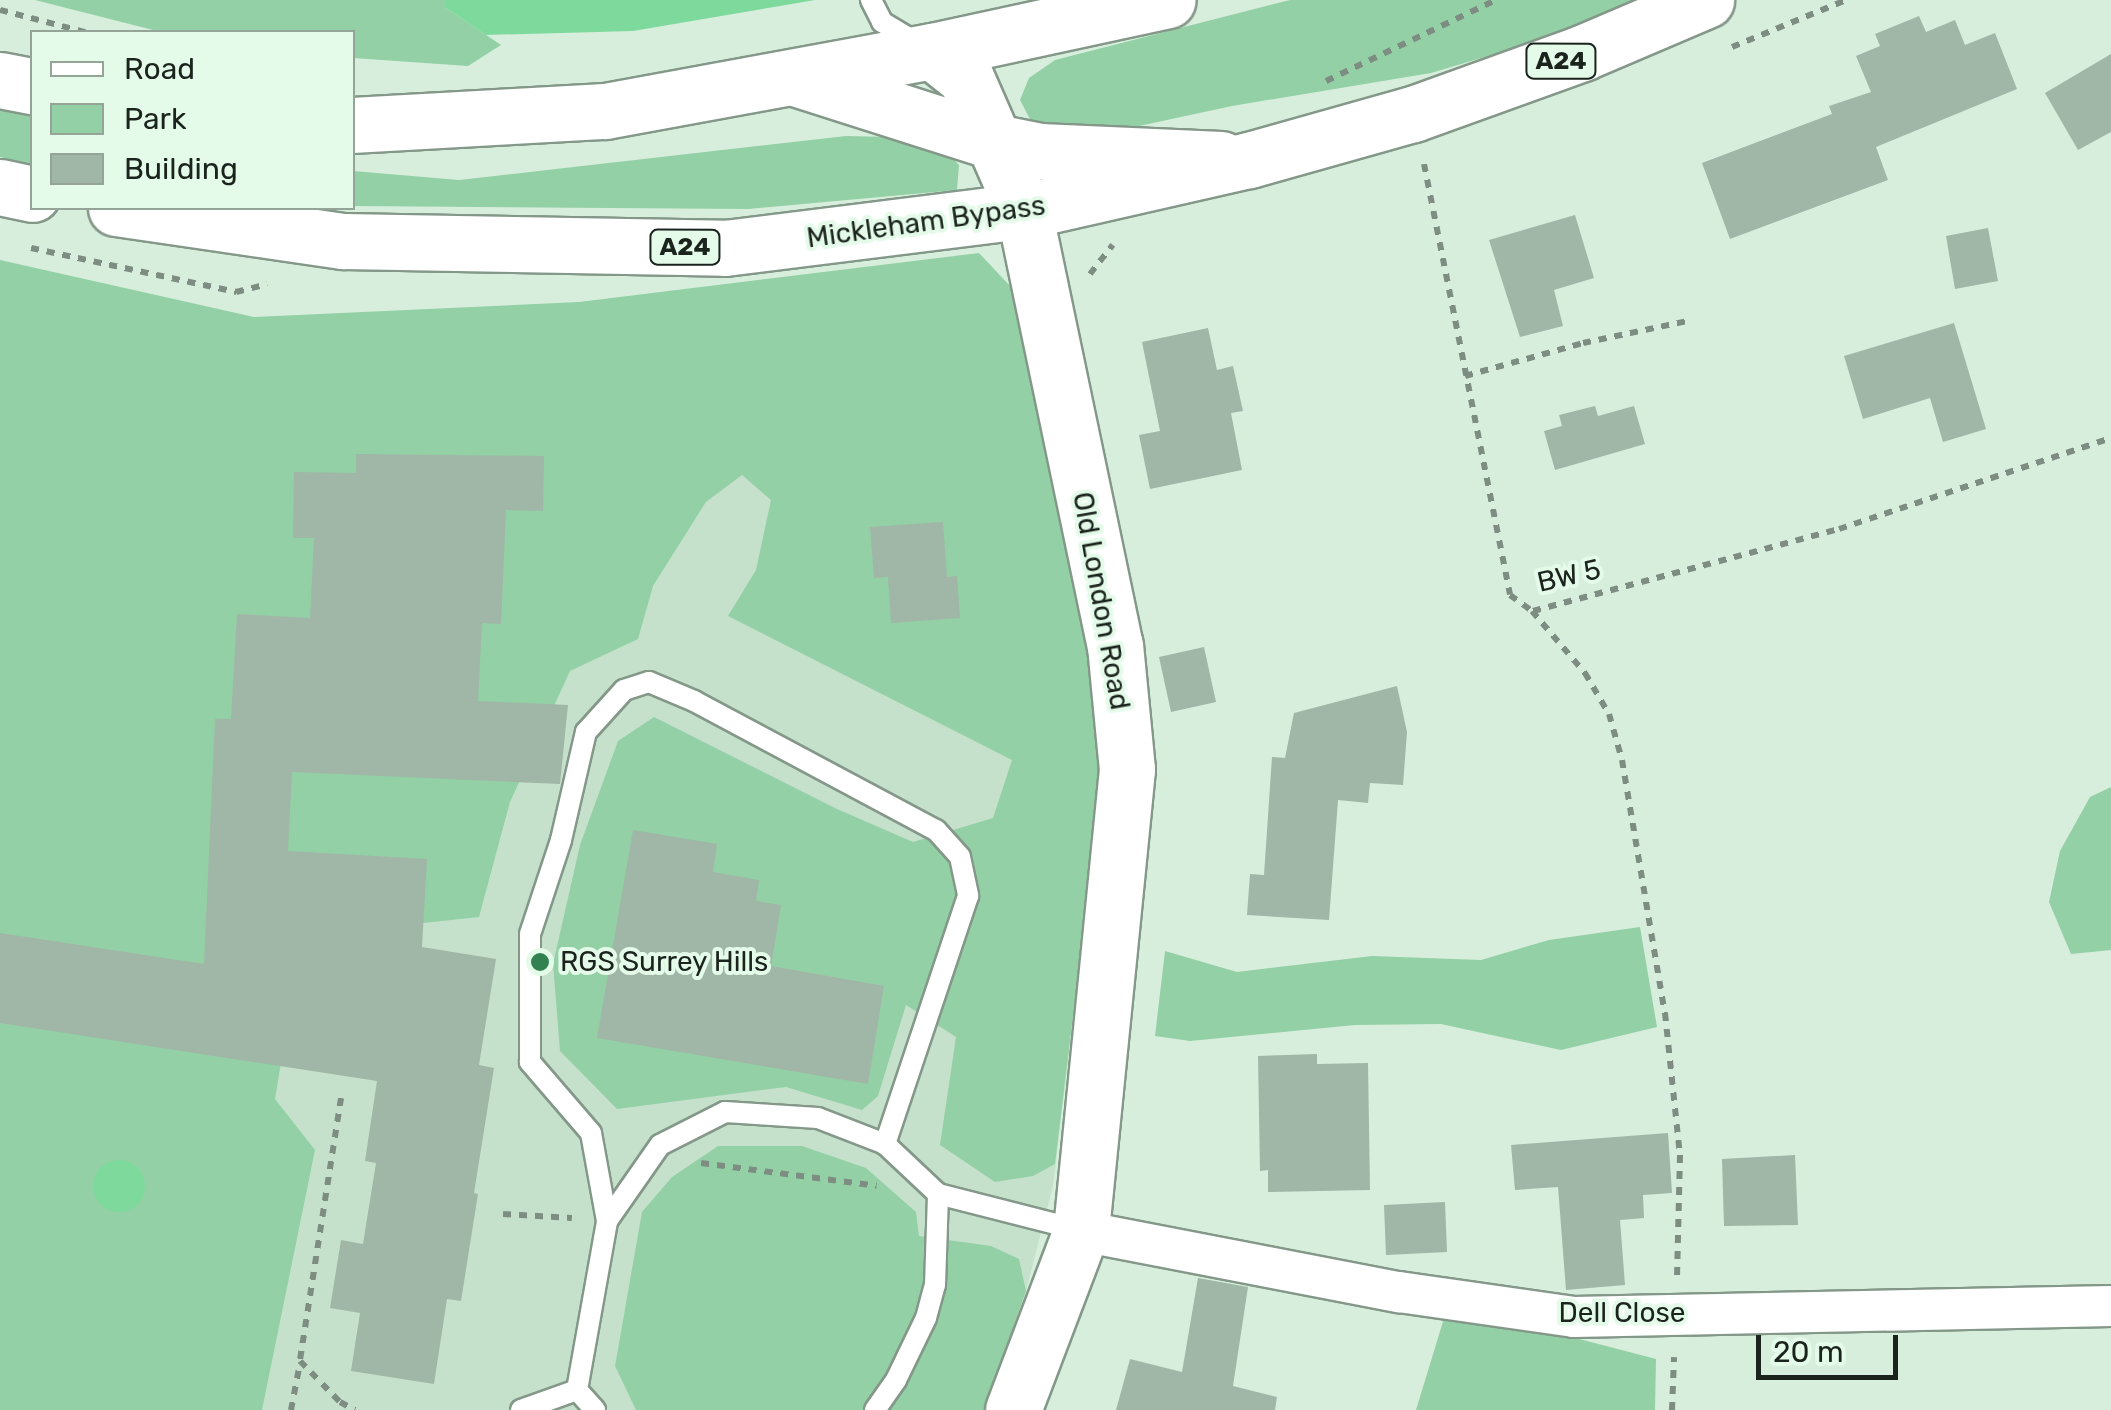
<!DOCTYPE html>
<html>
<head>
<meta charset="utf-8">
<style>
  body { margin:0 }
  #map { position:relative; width:2111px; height:1410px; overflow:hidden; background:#d7eedd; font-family:Rubik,sans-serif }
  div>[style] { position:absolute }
  .built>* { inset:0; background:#c5e1cc }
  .green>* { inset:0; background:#93d0a6 }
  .water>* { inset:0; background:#7ed99c }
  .round { border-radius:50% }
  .building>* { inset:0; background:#a0b6a6 }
  .path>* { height:6px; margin-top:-3px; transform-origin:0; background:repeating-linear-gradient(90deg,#7e8d82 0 8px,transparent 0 16px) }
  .roads { filter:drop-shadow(2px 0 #849889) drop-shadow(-2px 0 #849889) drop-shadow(0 2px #849889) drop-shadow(0 -2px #849889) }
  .lane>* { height:20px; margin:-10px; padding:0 10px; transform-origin:10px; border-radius:10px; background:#fff }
  .street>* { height:40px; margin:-20px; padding:0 20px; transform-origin:20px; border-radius:20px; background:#fff }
  .secondary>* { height:55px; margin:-27.5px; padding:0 27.5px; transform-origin:27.5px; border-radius:27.5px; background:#fff }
  .highway>* { height:55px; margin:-27.5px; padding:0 27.5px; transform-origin:27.5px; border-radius:27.5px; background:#fff }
  .dots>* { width:28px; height:28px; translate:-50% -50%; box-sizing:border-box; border:5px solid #e4fbea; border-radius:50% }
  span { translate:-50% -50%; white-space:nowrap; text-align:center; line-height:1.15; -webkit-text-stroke:8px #e4fbea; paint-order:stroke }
  .shield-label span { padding:2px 8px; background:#e4fbea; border:2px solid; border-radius:8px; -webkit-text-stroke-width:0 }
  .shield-label { font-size:25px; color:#1b231d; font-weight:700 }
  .street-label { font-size:28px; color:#1b231d }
  .poi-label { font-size:28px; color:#1b231d }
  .left { translate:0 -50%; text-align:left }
  .legend { position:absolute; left:30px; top:30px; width:325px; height:180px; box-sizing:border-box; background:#e4fbea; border:2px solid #94a598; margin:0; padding:12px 18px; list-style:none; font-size:30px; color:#1b231d }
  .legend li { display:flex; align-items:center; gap:20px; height:50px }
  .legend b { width:50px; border:2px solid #94a598 }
  .scale { position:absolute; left:1756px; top:1335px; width:142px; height:45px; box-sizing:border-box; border:5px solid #1b231d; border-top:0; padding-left:12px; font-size:30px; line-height:35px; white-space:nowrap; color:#1b231d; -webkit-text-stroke:8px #e4fbea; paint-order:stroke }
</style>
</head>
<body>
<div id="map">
  <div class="built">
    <i style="clip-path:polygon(1011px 287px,1095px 655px,1104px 760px,1053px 1186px,1026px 1291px,984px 1410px,0 1410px,0 427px,653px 586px,706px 502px,889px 357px)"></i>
  </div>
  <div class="green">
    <i style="clip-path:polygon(35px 0,446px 0,446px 8px,501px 45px,468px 66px,353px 58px,352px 32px,161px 32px)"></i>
    <i style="clip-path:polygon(1290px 0,1649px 0,1564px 33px,1431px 73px,1232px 106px,1088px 137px,1033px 125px,1020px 100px,1029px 78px,1055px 60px)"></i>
    <i style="clip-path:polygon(0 96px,32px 103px,32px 164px,0 157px)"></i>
    <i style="clip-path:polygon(846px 136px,932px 138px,959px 165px,957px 190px,748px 209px,353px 206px,353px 171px,459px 180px)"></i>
    <i style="clip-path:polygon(979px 253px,1011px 287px,1095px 655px,1104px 760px,1055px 1164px,1033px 1176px,995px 1182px,940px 1145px,956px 1037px,906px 1005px,878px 1096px,862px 1110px,786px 1087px,617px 1109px,560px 1051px,553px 964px,580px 845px,618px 741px,654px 717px,837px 809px,913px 842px,993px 818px,1012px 760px,728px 616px,756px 570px,771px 500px,742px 475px,706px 502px,653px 586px,638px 639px,570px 671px,510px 802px,479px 917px,423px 923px,298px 960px,275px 1099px,315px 1150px,262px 1410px,0 1410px,0 260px,254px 317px,579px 302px)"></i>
    <i style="clip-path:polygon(2111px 787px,2111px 950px,2071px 954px,2049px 902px,2060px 851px,2090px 797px)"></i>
    <i style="clip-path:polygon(1640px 927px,1657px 1027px,1561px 1050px,1441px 1024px,1355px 1025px,1190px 1041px,1155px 1036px,1165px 951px,1237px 972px,1372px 956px,1481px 960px,1549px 940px)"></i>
    <i style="clip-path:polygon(718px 1146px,802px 1146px,866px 1168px,916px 1212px,919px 1236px,991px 1246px,1019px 1259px,1026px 1291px,984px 1410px,636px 1410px,615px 1366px,642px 1212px,672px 1177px)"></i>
    <i style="clip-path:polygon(1445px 1315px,1564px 1335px,1656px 1359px,1655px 1410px,1416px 1410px)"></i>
  </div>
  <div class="water">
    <i style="clip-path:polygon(446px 0,815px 0,633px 31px,486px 35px,446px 8px)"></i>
    <i class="round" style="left:93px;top:1160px;width:52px;height:52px"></i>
  </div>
  <div class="building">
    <i style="clip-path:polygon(1919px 16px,1926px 32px,1955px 20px,1965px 45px,1995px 33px,2017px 89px,1876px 147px,1888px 180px,1730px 239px,1702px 163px,1832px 114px,1829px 106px,1871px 92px,1856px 56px,1880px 46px,1875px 34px)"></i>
    <i style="clip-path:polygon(2111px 54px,2111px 132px,2078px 150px,2045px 93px)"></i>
    <i style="clip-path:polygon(1575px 215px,1594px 278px,1554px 290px,1563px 326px,1520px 337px,1489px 240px)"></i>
    <i style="clip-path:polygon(1988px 228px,1998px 281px,1955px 289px,1946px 236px)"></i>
    <i style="clip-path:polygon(1954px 323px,1986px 429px,1943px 442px,1930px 398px,1863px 419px,1844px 356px)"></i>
    <i style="clip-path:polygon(1208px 328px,1217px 370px,1233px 366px,1243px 411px,1231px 413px,1242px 470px,1150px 489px,1139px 435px,1160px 431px,1142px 342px)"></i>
    <i style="clip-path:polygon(1595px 406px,1598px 416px,1634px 406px,1645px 444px,1555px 470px,1544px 431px,1562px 426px,1559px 415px)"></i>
    <i style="clip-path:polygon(356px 454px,544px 456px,543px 511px,506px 510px,501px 624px,482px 623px,478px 701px,568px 705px,560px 784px,292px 772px,288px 851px,427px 859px,422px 947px,496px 959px,479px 1065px,494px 1068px,474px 1193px,478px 1194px,461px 1301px,447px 1299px,434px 1384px,351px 1371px,360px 1313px,330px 1308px,341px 1240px,363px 1244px,376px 1163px,365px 1161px,377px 1081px,0 1023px,0 933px,204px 964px,215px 719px,231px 719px,237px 614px,310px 618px,314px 538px,293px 538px,294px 472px,356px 473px)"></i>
    <i style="clip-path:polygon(943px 522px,947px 577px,957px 576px,960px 618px,891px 623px,888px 577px,874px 578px,870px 527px)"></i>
    <i style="clip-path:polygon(1204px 647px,1216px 702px,1171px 712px,1159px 657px)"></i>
    <i style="clip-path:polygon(1397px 686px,1407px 732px,1403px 785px,1370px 783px,1368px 803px,1338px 800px,1329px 920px,1247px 915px,1250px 874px,1264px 875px,1272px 757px,1285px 758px,1294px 713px)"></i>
    <i style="clip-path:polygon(633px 830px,717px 844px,713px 872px,759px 880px,756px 901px,781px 905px,771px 966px,884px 986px,868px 1084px,597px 1038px)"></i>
    <i style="clip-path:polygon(1317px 1054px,1317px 1064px,1368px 1063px,1370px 1190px,1268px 1192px,1268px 1170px,1260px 1171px,1258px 1056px)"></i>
    <i style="clip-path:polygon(1668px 1133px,1672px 1193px,1643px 1195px,1644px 1218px,1620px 1220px,1625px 1285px,1566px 1290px,1558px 1187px,1515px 1190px,1511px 1145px)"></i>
    <i style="clip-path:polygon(1795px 1155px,1798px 1225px,1724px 1226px,1722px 1159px)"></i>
    <i style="clip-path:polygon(1445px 1202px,1447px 1252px,1386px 1255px,1384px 1205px)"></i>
    <i style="clip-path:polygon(1198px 1278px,1248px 1287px,1233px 1386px,1277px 1397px,1275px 1410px,1116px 1410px,1130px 1359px,1182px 1372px)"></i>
  </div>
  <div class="path">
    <i style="left:0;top:10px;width:88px;rotate:14.5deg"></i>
    <i style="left:1732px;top:47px;width:123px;rotate:-22.4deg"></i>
    <i style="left:1326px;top:81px;width:188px;rotate:-25.5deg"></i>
    <i style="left:1424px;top:164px;width:439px;rotate:78.7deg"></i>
    <i style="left:1510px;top:595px;width:27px;rotate:36deg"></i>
    <i style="left:1532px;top:611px;width:82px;rotate:49.5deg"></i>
    <i style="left:1585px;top:673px;width:48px;rotate:59.7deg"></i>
    <i style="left:1609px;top:714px;width:48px;rotate:74.2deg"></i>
    <i style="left:1622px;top:760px;width:257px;rotate:80.4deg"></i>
    <i style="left:1665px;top:1013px;width:143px;rotate:84deg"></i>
    <i style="left:1680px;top:1155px;width:120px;rotate:91.4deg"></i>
    <i style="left:31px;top:248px;width:210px;rotate:12.1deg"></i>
    <i style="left:236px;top:292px;width:32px;rotate:-14deg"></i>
    <i style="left:1090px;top:274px;width:37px;rotate:-52deg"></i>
    <i style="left:1465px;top:376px;width:123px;rotate:-15.6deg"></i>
    <i style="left:1583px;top:343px;width:111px;rotate:-11.9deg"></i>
    <i style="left:1533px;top:611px;width:317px;rotate:-15deg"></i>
    <i style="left:1839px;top:529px;width:287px;rotate:-18.5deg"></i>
    <i style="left:341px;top:1098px;width:266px;rotate:98.9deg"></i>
    <i style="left:300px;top:1361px;width:57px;rotate:45.7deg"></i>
    <i style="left:340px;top:1402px;width:17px;rotate:28deg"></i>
    <i style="left:701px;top:1163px;width:177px;rotate:7.4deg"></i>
    <i style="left:503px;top:1214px;width:69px;rotate:3.3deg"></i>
    <i style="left:291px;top:1410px;width:48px;rotate:-79.2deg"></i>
    <i style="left:1672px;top:1410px;width:53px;rotate:-87.8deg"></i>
  </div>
  <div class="roads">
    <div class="lane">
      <i style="left:871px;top:0;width:25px;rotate:63deg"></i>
      <i style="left:882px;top:22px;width:41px;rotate:31deg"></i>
      <i style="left:607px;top:1221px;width:93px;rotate:-55.1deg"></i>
      <i style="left:660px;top:1145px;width:73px;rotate:-26.9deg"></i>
      <i style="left:725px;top:1112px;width:93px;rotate:3.7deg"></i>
      <i style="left:818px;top:1118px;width:72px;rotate:21.2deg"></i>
      <i style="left:577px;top:1390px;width:172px;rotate:-79.9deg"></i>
      <i style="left:607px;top:1221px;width:89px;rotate:-100.3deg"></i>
      <i style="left:591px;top:1133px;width:94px;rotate:-130.7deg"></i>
      <i style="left:530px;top:1062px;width:128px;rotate:-90deg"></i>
      <i style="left:530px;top:934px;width:99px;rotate:-71.7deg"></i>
      <i style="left:561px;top:840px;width:111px;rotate:-77deg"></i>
      <i style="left:586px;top:732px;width:57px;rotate:-47.9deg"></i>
      <i style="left:624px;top:690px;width:26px;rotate:-18deg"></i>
      <i style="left:649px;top:682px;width:49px;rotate:22.9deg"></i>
      <i style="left:694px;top:701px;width:274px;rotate:28.1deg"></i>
      <i style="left:936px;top:830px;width:36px;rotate:48deg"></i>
      <i style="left:960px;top:857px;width:40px;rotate:78deg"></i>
      <i style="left:968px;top:896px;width:262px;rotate:108.5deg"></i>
      <i style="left:885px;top:1144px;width:73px;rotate:43.3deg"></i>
      <i style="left:521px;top:1410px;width:59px;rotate:-19.7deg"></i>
      <i style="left:577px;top:1390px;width:27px;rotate:48deg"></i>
      <i style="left:875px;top:1410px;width:37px;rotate:-55deg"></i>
      <i style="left:896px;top:1380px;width:69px;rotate:-64.2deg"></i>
      <i style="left:926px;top:1318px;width:34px;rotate:-75deg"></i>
      <i style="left:935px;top:1285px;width:91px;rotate:-88.1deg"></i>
      <i style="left:938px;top:1194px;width:146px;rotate:14.3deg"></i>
    </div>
    <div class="street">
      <i style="left:1081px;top:1231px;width:324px;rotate:10.9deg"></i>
      <i style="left:1399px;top:1292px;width:177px;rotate:8.1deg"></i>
      <i style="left:1574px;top:1317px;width:537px;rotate:-1.17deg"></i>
    </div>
    <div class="secondary">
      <i style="left:932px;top:51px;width:43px;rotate:38.5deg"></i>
      <i style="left:966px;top:78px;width:145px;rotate:66.4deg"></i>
      <i style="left:1024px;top:211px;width:443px;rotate:78.2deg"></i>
      <i style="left:1115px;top:645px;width:125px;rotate:84.5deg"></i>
      <i style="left:1127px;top:769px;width:464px;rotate:95.7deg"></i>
      <i style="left:1081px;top:1231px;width:191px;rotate:110.8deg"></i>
      <i style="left:795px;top:78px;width:210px;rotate:17.7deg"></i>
      <i style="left:995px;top:142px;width:46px;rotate:11.3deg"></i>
      <i style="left:1040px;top:151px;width:181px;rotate:2.5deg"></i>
    </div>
    <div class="highway">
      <i style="left:0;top:80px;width:33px;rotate:11deg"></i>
      <i style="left:352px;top:125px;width:253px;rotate:-3.2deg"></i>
      <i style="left:605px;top:111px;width:332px;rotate:-10.4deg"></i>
      <i style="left:932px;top:51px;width:241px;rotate:-12.2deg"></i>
      <i style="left:0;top:187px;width:33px;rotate:12deg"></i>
      <i style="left:116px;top:208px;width:229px;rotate:8.3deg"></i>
      <i style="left:343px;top:241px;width:382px;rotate:1deg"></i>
      <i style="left:725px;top:248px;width:301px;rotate:-7.1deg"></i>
      <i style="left:1024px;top:211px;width:231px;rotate:-12.8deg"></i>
      <i style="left:1249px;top:160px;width:170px;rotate:-15.7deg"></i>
      <i style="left:1413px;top:114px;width:180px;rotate:-19.8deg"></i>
      <i style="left:1582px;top:53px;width:135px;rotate:-23.1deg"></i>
    </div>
  </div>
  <div class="dots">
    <i style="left:540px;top:962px;background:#328151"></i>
  </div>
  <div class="shield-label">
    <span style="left:1561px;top:61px">A24</span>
    <span style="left:685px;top:247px">A24</span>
  </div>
  <div class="street-label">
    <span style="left:926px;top:222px;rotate:-8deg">Mickleham Bypass</span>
    <span style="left:1569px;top:576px;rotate:-13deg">BW 5</span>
    <span style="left:1101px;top:601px;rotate:80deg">Old London Road</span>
    <span style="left:1622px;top:1313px">Dell Close</span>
  </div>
  <div class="poi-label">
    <span class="left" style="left:560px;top:962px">RGS Surrey Hills</span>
  </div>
  <ul class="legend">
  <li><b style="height:12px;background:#fff"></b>Road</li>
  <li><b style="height:28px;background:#93d0a6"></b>Park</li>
  <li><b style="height:28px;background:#a0b6a6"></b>Building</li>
  </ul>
  <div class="scale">20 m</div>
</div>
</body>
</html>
